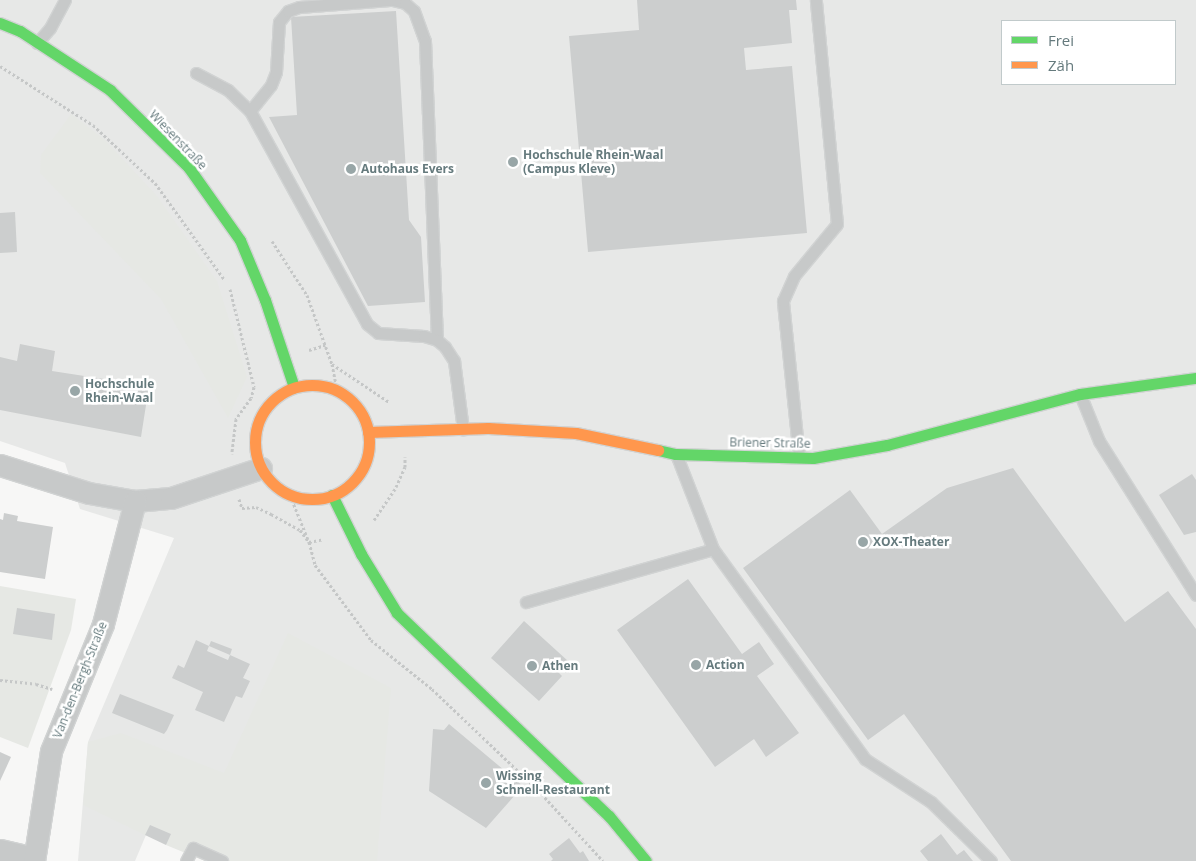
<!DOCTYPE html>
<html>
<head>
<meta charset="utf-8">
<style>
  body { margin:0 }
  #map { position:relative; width:1196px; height:861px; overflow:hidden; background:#f7f7f6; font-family:"Open Sans",sans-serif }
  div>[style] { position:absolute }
  .built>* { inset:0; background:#e7e8e7 }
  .green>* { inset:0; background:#e6e8e4 }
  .building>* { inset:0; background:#cccece }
  .path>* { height:3px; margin-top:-1.5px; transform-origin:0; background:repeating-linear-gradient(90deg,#c5c7c7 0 2.5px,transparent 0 5px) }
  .roads { filter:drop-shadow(1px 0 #d1d3d3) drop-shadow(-1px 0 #d1d3d3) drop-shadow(0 1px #d1d3d3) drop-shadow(0 -1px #d1d3d3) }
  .lane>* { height:11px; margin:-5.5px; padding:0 5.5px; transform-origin:5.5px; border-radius:5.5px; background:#c7c9c9 }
  .street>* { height:21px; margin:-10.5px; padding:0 10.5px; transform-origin:10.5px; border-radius:10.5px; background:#c7c9c9 }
  .fast>* { height:11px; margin:-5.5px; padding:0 5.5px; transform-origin:5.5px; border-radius:5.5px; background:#63d668 }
  .slow>* { height:11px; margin:-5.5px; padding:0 5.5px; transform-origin:5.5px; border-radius:5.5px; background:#ff974d }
  .slow>.ring { margin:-5.5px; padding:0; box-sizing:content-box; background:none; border:11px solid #ff974d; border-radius:50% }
  .dots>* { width:14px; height:14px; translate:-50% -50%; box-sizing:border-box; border:2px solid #fff; border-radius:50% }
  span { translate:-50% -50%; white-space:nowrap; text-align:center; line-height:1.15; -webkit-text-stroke:5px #fff; paint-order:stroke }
  .street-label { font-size:12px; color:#657a7d }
  .poi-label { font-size:12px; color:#657a7d; font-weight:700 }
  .left { translate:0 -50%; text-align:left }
  .legend { position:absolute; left:1001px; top:20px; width:175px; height:65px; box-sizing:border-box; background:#fff; border:1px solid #c1cacb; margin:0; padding:6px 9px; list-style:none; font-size:15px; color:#657a7d }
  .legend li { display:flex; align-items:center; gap:10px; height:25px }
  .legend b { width:25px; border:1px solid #c1cacb }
</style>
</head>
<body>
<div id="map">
  <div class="built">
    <i style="clip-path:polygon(evenodd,0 0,1196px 0,1196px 861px,205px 861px,146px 835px,135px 861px,78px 861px,88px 742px,174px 538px,80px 509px,65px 463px,0 441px,0 0,1002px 21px,1175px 21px,1175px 84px,1002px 84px,1002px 21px)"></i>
  </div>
  <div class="green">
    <i style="clip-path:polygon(71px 114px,105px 140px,157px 196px,217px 281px,247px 377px,228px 418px,161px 299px,40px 173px,41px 155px)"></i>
    <i style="clip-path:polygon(0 586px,76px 599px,71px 630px,28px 748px,0 737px)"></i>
    <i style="clip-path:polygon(288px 633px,391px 688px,377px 861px,205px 861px,166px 845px,171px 834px,150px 825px,145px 835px,83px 805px,88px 742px,121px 733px,224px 773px)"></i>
  </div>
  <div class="building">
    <i style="clip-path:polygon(637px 0,796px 0,797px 10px,789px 10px,792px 43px,744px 48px,746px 70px,792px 66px,807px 233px,588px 252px,569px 36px,639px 30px)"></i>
    <i style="clip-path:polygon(396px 11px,409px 220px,421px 237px,425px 302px,368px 306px,269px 117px,297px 115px,291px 17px)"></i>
    <i style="clip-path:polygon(15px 212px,17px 252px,0 253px,0 213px)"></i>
    <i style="clip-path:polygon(20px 344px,55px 351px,52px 371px,149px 386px,141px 437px,0 410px,0 357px,17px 361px)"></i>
    <i style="clip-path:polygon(1013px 468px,1125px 622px,1168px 591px,1196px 629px,1196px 861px,1011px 861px,904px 714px,868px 740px,743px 568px,850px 490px,882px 534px,947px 488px)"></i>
    <i style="clip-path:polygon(1192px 474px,1196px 480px,1196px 532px,1184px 535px,1159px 495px)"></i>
    <i style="clip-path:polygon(4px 513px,18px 516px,17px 521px,53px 527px,45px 579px,0 572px,0 519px,3px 520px)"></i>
    <i style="clip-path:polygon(688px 579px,742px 654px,759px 642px,774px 664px,757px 676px,799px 733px,766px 757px,754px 739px,715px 767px,617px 630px)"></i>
    <i style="clip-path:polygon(17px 608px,55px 614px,52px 640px,13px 634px)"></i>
    <i style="clip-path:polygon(524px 621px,568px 661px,558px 672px,562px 676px,539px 701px,491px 658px)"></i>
    <i style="clip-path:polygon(196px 640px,209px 646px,207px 651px,228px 660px,230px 655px,250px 664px,243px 678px,250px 681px,242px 698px,236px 696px,224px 722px,195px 710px,203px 692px,172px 678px,178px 665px,184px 668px)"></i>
    <i style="clip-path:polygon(211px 641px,232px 649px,230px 655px,209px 646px)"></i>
    <i style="clip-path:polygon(120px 694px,174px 715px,167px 730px,164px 734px,112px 713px)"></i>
    <i style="clip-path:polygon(449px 724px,523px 786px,486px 828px,429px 791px,433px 729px,444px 730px)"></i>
    <i style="clip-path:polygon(0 752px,11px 757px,0 781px)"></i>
    <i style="clip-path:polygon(150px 825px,171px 834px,166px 845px,145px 835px)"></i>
    <i style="clip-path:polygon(941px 834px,957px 855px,964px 850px,973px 861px,928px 861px,920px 851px)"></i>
    <i style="clip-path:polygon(569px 838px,580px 853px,583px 851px,589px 861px,551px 861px,553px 859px,549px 854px)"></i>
  </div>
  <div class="path">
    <i style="left:0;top:66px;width:110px;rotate:32.4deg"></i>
    <i style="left:93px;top:125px;width:85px;rotate:43.1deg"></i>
    <i style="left:155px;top:183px;width:118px;rotate:54.3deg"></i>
    <i style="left:272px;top:241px;width:64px;rotate:57.1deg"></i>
    <i style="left:307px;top:295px;width:73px;rotate:70.1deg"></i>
    <i style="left:332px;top:364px;width:26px;rotate:79deg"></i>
    <i style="left:230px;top:289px;width:101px;rotate:76.2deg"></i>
    <i style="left:254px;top:387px;width:11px;rotate:105deg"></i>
    <i style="left:251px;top:398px;width:26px;rotate:126deg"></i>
    <i style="left:236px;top:419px;width:35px;rotate:97deg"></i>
    <i style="left:309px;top:350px;width:17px;rotate:-17deg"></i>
    <i style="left:332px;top:364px;width:69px;rotate:33.7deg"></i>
    <i style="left:290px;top:495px;width:51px;rotate:68deg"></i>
    <i style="left:309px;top:542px;width:24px;rotate:75deg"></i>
    <i style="left:315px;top:565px;width:94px;rotate:53.3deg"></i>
    <i style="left:371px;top:640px;width:78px;rotate:38.8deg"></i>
    <i style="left:432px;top:689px;width:146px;rotate:43.6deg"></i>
    <i style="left:538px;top:790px;width:96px;rotate:47.5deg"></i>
    <i style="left:239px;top:499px;width:9px;rotate:72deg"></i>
    <i style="left:242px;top:508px;width:14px;rotate:-4deg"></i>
    <i style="left:256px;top:507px;width:17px;rotate:25deg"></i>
    <i style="left:271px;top:514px;width:33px;rotate:29deg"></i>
    <i style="left:300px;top:530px;width:15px;rotate:53deg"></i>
    <i style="left:309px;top:542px;width:15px;rotate:-11deg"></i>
    <i style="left:374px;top:520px;width:40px;rotate:-56deg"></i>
    <i style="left:396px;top:487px;width:22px;rotate:-66deg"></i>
    <i style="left:405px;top:467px;width:10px;rotate:-90deg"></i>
    <i style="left:0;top:680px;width:36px;rotate:6deg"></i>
    <i style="left:36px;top:684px;width:17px;rotate:17deg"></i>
  </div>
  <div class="roads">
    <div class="lane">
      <i style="left:392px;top:0;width:13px;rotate:13deg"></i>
      <i style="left:405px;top:3px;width:12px;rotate:42deg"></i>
      <i style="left:414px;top:11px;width:32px;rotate:70deg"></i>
      <i style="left:425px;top:41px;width:299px;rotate:87.7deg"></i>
      <i style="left:37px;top:43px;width:20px;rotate:-49deg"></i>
      <i style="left:50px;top:28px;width:32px;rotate:-62deg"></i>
      <i style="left:196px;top:73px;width:36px;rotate:28deg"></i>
      <i style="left:228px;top:90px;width:30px;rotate:44deg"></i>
      <i style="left:250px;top:111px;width:243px;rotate:61.2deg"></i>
      <i style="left:367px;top:324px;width:14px;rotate:39deg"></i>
      <i style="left:378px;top:333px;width:46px;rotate:3.7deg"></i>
      <i style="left:424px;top:336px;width:14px;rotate:17deg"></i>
      <i style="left:437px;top:340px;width:11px;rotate:41deg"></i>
      <i style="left:445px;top:347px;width:17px;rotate:57deg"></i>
      <i style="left:454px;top:361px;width:69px;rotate:82.5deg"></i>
      <i style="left:250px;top:111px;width:33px;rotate:-51deg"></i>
      <i style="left:271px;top:85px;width:14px;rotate:-69deg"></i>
      <i style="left:276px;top:72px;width:50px;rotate:-86.6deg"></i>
      <i style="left:279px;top:22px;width:14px;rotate:-51deg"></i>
      <i style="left:288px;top:11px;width:12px;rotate:-20deg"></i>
      <i style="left:299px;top:7px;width:91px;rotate:-4.4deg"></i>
      <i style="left:1080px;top:394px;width:51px;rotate:68deg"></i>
      <i style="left:1099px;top:441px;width:182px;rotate:57.8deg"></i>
      <i style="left:676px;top:454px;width:102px;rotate:68.7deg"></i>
      <i style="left:713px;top:549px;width:259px;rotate:54.1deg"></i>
      <i style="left:865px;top:759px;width:79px;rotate:33.1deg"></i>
      <i style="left:931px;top:802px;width:84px;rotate:44.5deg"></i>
      <i style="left:799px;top:457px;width:157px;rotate:-95.9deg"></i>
      <i style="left:783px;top:301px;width:27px;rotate:-66deg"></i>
      <i style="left:794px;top:276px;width:67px;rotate:-50.4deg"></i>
      <i style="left:837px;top:224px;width:225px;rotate:-95.4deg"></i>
      <i style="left:526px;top:602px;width:194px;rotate:-15.8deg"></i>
      <i style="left:186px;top:861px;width:15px;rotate:-62deg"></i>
      <i style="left:193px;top:848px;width:32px;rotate:24deg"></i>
    </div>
    <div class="street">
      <i style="left:0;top:465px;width:93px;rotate:17.5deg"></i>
      <i style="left:89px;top:493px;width:47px;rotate:9.9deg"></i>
      <i style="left:135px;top:501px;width:36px;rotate:-5deg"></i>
      <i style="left:171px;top:498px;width:95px;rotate:-18.4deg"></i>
      <i style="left:0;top:850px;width:35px;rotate:13deg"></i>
      <i style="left:34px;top:861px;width:111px;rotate:-81.2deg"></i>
      <i style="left:51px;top:751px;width:137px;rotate:-67.7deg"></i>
      <i style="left:103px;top:624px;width:127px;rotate:-75.4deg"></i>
    </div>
    <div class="fast">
      <i style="left:0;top:23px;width:22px;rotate:22deg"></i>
      <i style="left:20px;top:31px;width:108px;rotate:33.2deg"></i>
      <i style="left:110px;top:90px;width:111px;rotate:44.6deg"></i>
      <i style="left:189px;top:168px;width:88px;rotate:54.7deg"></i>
      <i style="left:240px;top:240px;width:65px;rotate:67.4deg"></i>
      <i style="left:265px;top:300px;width:92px;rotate:71.6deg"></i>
      <i style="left:658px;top:450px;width:18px;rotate:13deg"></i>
      <i style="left:676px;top:454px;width:137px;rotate:1.7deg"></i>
      <i style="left:813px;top:458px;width:75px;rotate:-10deg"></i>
      <i style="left:887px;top:445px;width:200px;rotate:-14.8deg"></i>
      <i style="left:1080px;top:394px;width:117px;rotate:-7.9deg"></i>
      <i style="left:332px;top:495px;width:66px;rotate:63.8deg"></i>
      <i style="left:361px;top:554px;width:69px;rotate:58.6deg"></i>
      <i style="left:397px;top:613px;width:294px;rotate:43.8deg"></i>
      <i style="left:609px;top:816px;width:58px;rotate:50.6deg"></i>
    </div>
    <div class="slow">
      <i class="ring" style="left:255px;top:385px;width:103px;height:103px"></i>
      <i style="left:368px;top:432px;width:120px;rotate:-1.9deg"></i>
      <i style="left:488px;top:428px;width:88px;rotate:3.3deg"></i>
      <i style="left:576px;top:433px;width:84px;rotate:11.7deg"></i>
    </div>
  </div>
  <div class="dots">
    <i style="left:513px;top:162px;background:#98a6a7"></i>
    <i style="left:351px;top:169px;background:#98a6a7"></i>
    <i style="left:75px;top:391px;background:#98a6a7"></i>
    <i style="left:863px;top:542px;background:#98a6a7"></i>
    <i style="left:696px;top:665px;background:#98a6a7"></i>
    <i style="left:532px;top:666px;background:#98a6a7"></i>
    <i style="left:486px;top:783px;background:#98a6a7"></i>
  </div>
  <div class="street-label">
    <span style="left:178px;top:140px;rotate:46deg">Wiesenstraße</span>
    <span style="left:770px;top:443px;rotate:1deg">Briener Straße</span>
    <span style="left:80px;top:680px;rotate:-68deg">Van-den-Bergh-Straße</span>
  </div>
  <div class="poi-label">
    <span class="left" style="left:523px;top:162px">Hochschule Rhein-Waal<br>(Campus Kleve)</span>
    <span class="left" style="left:361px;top:169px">Autohaus Evers</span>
    <span class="left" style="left:85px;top:391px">Hochschule<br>Rhein-Waal</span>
    <span class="left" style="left:873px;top:542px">XOX-Theater</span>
    <span class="left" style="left:706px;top:665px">Action</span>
    <span class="left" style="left:542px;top:666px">Athen</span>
    <span class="left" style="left:496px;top:783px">Wissing<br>Schnell-Restaurant</span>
  </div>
  <ul class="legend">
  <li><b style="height:6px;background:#63d668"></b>Frei</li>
  <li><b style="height:6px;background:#ff974d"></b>Zäh</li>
  </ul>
</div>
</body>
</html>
